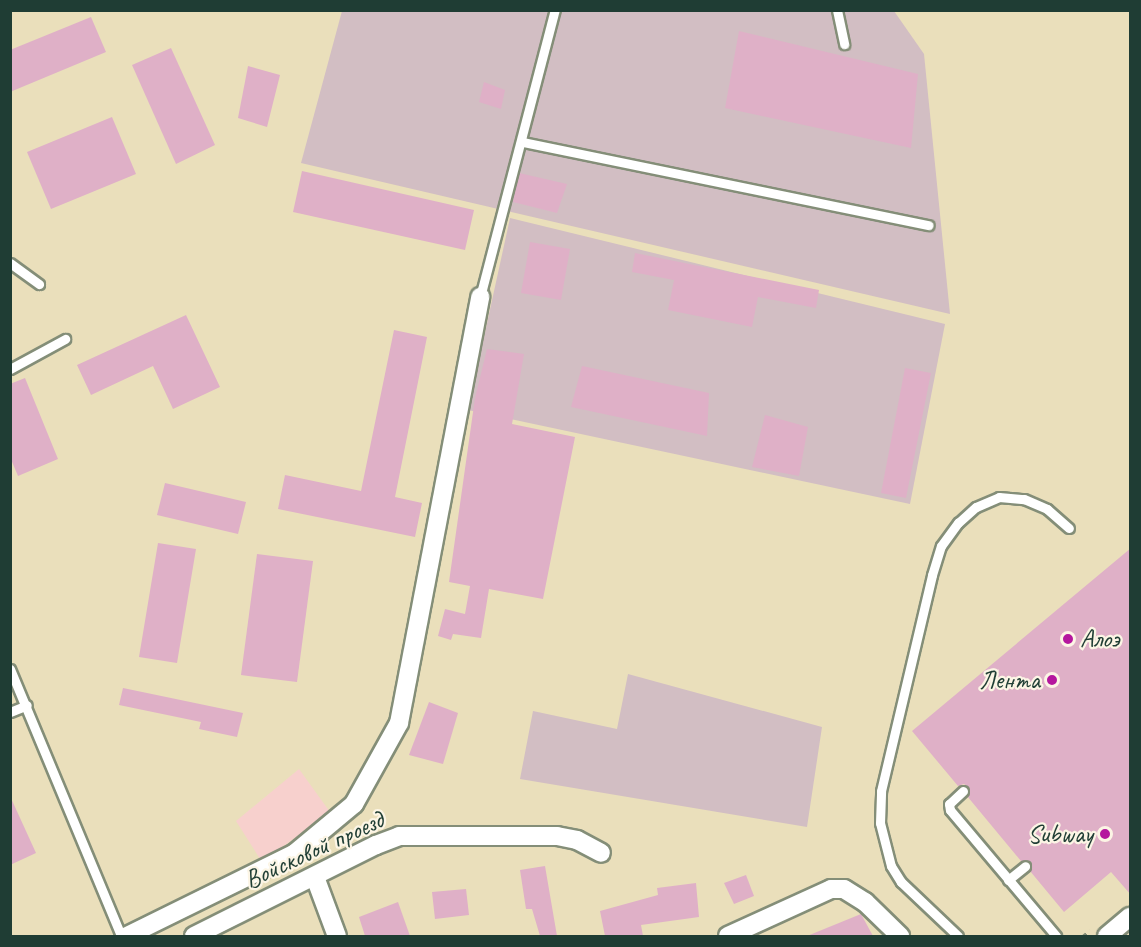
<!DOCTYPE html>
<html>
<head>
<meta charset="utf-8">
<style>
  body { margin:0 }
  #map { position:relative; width:1141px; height:947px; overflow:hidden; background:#eadfbb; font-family:Caveat,sans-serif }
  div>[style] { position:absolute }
  .built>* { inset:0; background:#f7d0cd }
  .industrial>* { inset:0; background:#d2bec3 }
  .building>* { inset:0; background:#dfb0c7 }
  .path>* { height:3px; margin-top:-1.5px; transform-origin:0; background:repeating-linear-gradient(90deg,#848e78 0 4.5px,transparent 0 9px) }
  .roads { filter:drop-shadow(2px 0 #848e78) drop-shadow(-2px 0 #848e78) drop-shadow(0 2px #848e78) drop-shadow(0 -2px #848e78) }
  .lane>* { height:9px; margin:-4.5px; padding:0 4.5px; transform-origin:4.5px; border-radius:4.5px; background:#fff }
  .street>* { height:18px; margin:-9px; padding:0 9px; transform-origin:9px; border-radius:9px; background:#fff }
  .dots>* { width:16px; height:16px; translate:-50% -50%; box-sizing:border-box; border:3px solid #fcf5e5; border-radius:50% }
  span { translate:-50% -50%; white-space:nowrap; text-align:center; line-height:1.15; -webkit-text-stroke:4.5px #fcf5e5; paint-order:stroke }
  .poi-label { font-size:26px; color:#1f3d34 }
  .left { translate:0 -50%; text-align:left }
  .right { translate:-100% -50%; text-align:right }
  .street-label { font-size:26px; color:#1f3d34 }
  .frame { position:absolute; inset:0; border:12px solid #1f3d34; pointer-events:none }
</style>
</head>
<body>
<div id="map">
  <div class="built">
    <i style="clip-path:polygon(299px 769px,330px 812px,262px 862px,236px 821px)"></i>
  </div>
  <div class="industrial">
    <i style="clip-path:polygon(342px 11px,894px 11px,924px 54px,950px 314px,301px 163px)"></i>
    <i style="clip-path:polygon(510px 218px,945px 324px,910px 504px,468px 410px)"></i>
    <i style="clip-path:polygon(628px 674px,822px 727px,807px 827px,520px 779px,533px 711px,617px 729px)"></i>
  </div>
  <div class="building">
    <i style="clip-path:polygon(91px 17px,106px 52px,10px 92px,10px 50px)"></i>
    <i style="clip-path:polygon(739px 31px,918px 74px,911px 148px,725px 108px)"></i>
    <i style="clip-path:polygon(171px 48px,215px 145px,176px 164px,132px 65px)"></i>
    <i style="clip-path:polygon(248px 66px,280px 75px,267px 127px,238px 118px)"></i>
    <i style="clip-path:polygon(484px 82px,505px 90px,501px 109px,479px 102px)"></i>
    <i style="clip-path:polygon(112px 117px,136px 174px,51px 209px,27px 152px)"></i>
    <i style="clip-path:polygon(302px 171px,474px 210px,465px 250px,293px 212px)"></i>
    <i style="clip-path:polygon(519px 173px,567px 184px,557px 213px,513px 202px)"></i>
    <i style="clip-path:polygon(530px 242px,570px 249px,561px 300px,521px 293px)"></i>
    <i style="clip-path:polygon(635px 253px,819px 290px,816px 308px,758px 297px,752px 327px,668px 310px,674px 280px,632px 272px)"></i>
    <i style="clip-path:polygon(186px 315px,220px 387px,173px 409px,153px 366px,91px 395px,77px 365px)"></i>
    <i style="clip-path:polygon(394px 330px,427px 337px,395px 497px,422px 503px,415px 537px,278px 509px,285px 475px,361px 491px)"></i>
    <i style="clip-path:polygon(487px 349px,524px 354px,512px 424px,575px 437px,543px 599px,489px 589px,481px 638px,453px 634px,451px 640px,438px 636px,445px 609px,465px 614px,470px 586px,449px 582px,475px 398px)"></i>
    <i style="clip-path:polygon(582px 366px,709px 393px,707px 436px,571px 407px)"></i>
    <i style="clip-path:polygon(905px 368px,931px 373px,906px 498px,881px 493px)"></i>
    <i style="clip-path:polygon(25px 378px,58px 459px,18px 476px,10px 457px,10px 384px)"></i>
    <i style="clip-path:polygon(765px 415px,808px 427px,799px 476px,752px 467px)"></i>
    <i style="clip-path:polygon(165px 483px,246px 502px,238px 534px,157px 515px)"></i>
    <i style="clip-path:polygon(158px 543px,196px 549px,177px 663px,139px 657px)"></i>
    <i style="clip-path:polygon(1131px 548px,1131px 895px,1111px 872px,1064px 912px,1030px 871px,1030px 861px,1021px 861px,967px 796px,968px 787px,964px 784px,958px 786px,912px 731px)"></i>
    <i style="clip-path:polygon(257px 554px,313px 561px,297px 682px,241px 675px)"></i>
    <i style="clip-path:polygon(123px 688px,243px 713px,237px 737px,199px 729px,201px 722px,119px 705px)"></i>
    <i style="clip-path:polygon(429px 702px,458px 713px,443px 764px,409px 755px)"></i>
    <i style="clip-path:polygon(10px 796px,36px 853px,10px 865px)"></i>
    <i style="clip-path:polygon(545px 866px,557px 936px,540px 936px,532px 909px,526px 909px,520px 870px)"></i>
    <i style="clip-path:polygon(746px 875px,754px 896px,734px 904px,724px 883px)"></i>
    <i style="clip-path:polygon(696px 883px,699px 917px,641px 925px,643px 936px,605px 936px,600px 911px,658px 895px,657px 888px)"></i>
    <i style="clip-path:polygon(466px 889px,469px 915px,435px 919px,432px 892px)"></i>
    <i style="clip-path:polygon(398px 902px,410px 936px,365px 936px,359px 917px)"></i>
    <i style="clip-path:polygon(861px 914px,873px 936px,807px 936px)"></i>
  </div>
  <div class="path">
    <i style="left:1083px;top:936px;width:9px;rotate:-41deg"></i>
  </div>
  <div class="roads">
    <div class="lane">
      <i style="left:837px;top:10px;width:35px;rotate:78deg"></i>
      <i style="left:523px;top:142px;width:414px;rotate:11.6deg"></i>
      <i style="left:10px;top:263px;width:36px;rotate:36deg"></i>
      <i style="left:480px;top:297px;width:297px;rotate:-75.4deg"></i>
      <i style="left:10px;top:369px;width:63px;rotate:-28.6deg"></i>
      <i style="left:10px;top:669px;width:289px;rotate:67.4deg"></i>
      <i style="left:10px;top:712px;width:18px;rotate:-22deg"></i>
      <i style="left:963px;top:791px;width:19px;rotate:137deg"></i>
      <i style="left:949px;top:804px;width:6px;rotate:81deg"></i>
      <i style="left:950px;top:810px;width:165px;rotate:49.9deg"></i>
      <i style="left:1008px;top:880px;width:22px;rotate:-39deg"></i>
      <i style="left:958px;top:936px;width:79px;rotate:-136.5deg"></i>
      <i style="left:901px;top:882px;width:19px;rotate:-122deg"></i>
      <i style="left:891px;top:866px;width:44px;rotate:-104.3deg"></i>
      <i style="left:880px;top:823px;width:32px;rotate:-88deg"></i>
      <i style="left:881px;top:791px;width:222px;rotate:-76.7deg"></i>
      <i style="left:932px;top:575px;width:30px;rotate:-73deg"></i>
      <i style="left:941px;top:546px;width:29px;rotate:-54deg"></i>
      <i style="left:958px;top:523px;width:24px;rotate:-42deg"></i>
      <i style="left:976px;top:507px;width:25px;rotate:-23deg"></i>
      <i style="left:999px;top:497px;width:25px;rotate:5deg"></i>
      <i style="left:1024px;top:499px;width:25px;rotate:23deg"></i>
      <i style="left:1047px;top:509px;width:29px;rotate:41deg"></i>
    </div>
    <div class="street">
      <i style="left:315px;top:877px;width:63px;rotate:69.6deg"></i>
      <i style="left:127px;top:936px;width:186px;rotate:-26.2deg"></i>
      <i style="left:294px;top:854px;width:78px;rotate:-39.8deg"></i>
      <i style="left:354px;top:804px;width:93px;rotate:-60.9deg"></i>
      <i style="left:399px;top:723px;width:434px;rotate:-79.2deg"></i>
      <i style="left:194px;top:936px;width:203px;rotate:-26.6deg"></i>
      <i style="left:376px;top:845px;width:25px;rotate:-21deg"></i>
      <i style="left:399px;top:836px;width:158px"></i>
      <i style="left:557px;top:836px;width:20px;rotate:11deg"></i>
      <i style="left:577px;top:840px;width:27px;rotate:28deg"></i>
      <i style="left:728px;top:936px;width:113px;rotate:-24.5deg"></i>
      <i style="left:831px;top:889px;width:13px"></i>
      <i style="left:844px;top:889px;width:25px;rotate:32deg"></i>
      <i style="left:865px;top:902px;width:49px;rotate:44.2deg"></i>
      <i style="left:1107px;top:936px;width:30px;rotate:-40deg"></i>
    </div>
  </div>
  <div class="dots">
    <i style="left:1068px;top:639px;background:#b5179e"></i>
    <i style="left:1052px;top:680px;background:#b5179e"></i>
    <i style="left:1105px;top:834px;background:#b5179e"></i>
  </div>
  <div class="poi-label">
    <span class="left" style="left:1080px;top:639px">Алоэ</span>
    <span class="right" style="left:1040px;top:680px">Лента</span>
    <span class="right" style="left:1093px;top:834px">Subway</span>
  </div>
  <div class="street-label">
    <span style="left:314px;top:850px;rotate:-25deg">Войсковой проезд</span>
  </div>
  <div class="frame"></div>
</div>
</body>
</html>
